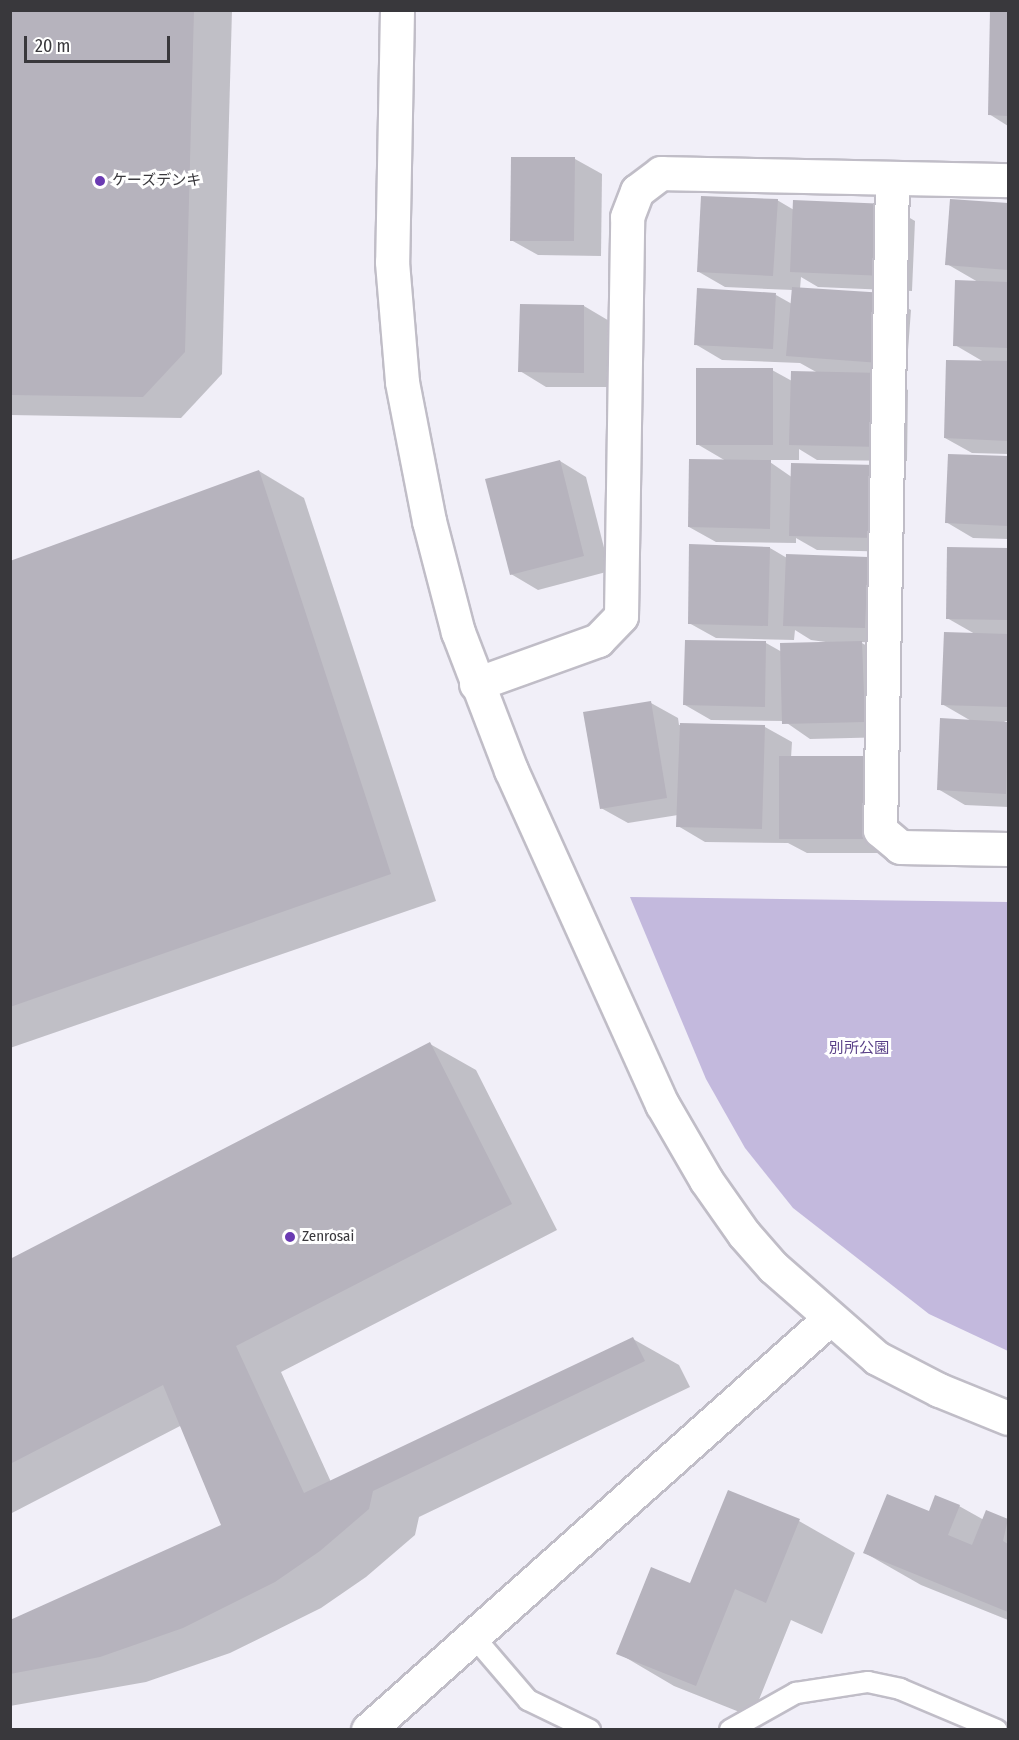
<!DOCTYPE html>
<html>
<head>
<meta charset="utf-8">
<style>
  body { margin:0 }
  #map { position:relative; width:1019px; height:1740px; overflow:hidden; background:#f1eff8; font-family:"Fira Sans Condensed","Noto Sans JP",sans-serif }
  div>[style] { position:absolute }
  .green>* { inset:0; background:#c3b9dd }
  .shadow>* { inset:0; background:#0003 }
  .building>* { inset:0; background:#b6b3bd }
  .roads { filter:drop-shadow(2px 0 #c0bdc7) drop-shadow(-2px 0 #c0bdc7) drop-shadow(0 2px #c0bdc7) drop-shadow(0 -2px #c0bdc7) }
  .lane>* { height:20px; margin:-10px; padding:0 10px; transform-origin:10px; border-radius:10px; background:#fff }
  .street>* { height:33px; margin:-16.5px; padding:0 16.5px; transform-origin:16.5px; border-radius:16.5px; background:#fff }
  .secondary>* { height:33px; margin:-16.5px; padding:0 16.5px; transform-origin:16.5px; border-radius:16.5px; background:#fff }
  .dots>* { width:16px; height:16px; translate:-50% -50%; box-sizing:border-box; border:3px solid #fff; border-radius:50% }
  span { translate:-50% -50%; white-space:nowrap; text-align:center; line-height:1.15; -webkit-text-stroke:6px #fff; paint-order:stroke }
  .poi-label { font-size:15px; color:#39383c }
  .left { translate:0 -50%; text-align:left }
  .park-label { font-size:15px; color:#5a4188 }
  .frame { position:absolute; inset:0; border:12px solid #39383c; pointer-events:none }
  .scale { position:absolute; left:24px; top:36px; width:146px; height:27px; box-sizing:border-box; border:3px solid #39383c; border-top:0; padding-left:8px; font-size:18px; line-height:21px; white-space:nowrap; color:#39383c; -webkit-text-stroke:4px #fff; paint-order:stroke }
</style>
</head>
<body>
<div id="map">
  <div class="green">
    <i style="clip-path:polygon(630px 897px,1008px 902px,1008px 1351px,929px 1314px,793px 1208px,745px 1148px,706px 1079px)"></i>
  </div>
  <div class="shadow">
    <i style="clip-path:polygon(10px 10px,232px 10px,222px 374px,181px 418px,10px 415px)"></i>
    <i style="clip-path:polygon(991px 10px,1008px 10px,1008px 126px,989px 114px)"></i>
    <i style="clip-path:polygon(512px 158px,575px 159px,602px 174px,601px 256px,538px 255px,511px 240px)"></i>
    <i style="clip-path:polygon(777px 200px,794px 210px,888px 205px,915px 221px,912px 291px,818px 287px,801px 277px,800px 289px,885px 295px,911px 310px,906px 377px,883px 375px,908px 390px,907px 461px,817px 460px,799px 449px,799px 460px,767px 460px,900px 552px,817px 550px,796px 538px,796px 543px,716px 542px,689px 527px,726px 461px,697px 444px,772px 370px,792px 381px,818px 373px,800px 363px,722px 360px,695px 344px,776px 295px,792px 304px,793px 290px,725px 287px,699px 272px)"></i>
    <i style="clip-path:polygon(952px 200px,1008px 205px,1008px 454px,972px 453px,945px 438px,984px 362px,955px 345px,978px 282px,947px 264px)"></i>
    <i style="clip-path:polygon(584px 306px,611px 322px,610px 387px,546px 387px,520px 371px)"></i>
    <i style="clip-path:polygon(949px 455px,1008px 458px,1008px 539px,973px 538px,946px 522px)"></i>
    <i style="clip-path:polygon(560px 461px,586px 477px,610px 571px,538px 590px,511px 574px)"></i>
    <i style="clip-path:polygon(259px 471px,304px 498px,436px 901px,10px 1048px,10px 563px)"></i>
    <i style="clip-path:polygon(770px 548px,787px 558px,868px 558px,894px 573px,891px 643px,860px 642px,889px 658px,891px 737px,810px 739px,784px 721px,711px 720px,685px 705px,766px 643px,782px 652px,833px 643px,811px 640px,795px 630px,794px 640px,716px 638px,689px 623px)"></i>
    <i style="clip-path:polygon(949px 549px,1008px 550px,1008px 721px,1004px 721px,1008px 723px,1008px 807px,965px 805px,938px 789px,973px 722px,942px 704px,975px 634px,947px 618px)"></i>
    <i style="clip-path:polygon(651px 703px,678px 718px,679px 725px,765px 727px,792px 742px,791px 758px,863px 758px,890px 773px,889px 853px,807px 853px,788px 843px,705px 842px,678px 826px,678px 815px,628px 823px,601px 808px)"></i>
    <i style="clip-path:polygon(430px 1044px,476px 1070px,557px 1230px,281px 1372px,331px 1482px,633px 1339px,679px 1365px,690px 1387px,419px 1517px,415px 1535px,366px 1577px,321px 1608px,230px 1653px,146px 1682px,10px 1706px,10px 1621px,223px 1526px,182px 1425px,10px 1514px,10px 1260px)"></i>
    <i style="clip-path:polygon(959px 1506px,984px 1520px,987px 1512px,1008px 1520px,1008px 1620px,921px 1585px,865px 1553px,930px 1513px)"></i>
    <i style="clip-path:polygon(799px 1521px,855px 1553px,822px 1634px,791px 1620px,752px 1717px,674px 1686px,618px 1653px,691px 1585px)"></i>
  </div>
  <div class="building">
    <i style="clip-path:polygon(10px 10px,194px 10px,185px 352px,143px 397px,10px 395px)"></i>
    <i style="clip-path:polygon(990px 10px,1008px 10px,1008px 116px,988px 115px)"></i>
    <i style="clip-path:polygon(511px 157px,575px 157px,574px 241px,510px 241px)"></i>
    <i style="clip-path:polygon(701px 196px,778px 199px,773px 276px,697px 272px)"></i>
    <i style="clip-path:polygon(950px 199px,1008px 203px,1008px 270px,945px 265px)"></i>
    <i style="clip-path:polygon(793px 200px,888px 204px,885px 276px,790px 272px)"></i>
    <i style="clip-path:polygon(955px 280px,1008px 282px,1008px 348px,953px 346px)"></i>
    <i style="clip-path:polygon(792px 287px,885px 293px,880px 363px,786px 356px)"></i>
    <i style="clip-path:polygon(697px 288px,776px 293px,773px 349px,694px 345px)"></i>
    <i style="clip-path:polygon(520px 304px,584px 305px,584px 373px,518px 372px)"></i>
    <i style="clip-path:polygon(946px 360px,1008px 361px,1008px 441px,944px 438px)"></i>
    <i style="clip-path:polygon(696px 368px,773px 368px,773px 445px,696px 445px)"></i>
    <i style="clip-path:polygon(791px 371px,882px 373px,880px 447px,789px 445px)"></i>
    <i style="clip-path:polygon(948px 454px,1008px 456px,1008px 526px,945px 523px)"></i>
    <i style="clip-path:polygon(689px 459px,771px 460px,770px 529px,688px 527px)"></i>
    <i style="clip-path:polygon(560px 460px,584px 556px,510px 575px,485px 479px)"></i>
    <i style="clip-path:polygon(791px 463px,876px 465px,874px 538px,789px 536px)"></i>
    <i style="clip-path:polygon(259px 470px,391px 874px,10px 1007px,10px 561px)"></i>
    <i style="clip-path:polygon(689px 544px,770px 547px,768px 626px,688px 624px)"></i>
    <i style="clip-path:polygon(947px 547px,1008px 548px,1008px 620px,946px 619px)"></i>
    <i style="clip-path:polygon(786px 554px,868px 557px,865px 628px,783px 626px)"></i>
    <i style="clip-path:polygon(944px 632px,1008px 634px,1008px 707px,941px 705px)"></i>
    <i style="clip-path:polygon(685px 640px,766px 641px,765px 707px,683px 705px)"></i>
    <i style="clip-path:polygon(862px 641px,865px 722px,782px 724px,780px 643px)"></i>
    <i style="clip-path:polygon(651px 701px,667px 798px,600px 809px,583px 712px)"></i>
    <i style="clip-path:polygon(940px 718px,1008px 722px,1006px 794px,937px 790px)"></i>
    <i style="clip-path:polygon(680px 723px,765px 725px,762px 829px,676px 827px)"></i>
    <i style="clip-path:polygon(779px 756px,864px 756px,863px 839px,779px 839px)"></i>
    <i style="clip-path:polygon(430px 1042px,512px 1204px,236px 1346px,304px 1493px,633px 1337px,645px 1361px,373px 1491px,369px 1509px,320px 1551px,275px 1582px,183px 1628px,100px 1657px,10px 1674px,10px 1620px,221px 1525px,163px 1385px,10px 1464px,10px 1259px)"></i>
    <i style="clip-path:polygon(728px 1490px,800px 1519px,766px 1603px,735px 1589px,696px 1686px,616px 1654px,651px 1567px,690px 1583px)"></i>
    <i style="clip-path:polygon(887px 1494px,929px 1511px,935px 1495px,960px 1505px,948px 1535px,972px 1545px,986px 1510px,1008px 1519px,1003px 1541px,1008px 1544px,1008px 1612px,863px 1553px)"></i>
  </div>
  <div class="roads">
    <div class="lane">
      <i style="left:474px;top:1637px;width:83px;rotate:49.4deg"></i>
      <i style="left:528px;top:1700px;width:69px;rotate:25.8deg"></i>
      <i style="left:730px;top:1730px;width:76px;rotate:-29.3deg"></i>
      <i style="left:796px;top:1693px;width:73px;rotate:-8.7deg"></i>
      <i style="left:868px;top:1682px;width:33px;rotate:12deg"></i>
      <i style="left:900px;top:1689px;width:105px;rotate:22.9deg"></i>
    </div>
    <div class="street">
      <i style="left:892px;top:178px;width:652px;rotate:91.05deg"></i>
      <i style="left:880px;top:830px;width:26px;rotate:40deg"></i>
      <i style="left:900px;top:847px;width:108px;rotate:1.1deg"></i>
      <i style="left:476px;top:684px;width:130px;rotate:-19.8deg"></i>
      <i style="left:598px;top:640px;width:33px;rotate:-46deg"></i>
      <i style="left:621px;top:616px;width:399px;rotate:-89.1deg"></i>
      <i style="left:627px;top:217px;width:28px;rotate:-69deg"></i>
      <i style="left:637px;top:191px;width:30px;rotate:-37deg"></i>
      <i style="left:661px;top:173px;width:347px;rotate:1.2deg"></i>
    </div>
    <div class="secondary">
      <i style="left:397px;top:10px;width:252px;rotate:91.1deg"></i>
      <i style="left:392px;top:262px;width:120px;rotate:85.2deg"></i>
      <i style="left:402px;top:382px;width:142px;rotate:79deg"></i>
      <i style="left:429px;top:521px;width:115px;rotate:75.4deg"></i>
      <i style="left:458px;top:632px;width:148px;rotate:69deg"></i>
      <i style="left:511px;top:770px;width:367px;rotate:65.7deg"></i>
      <i style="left:662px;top:1104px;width:88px;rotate:59.9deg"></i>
      <i style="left:706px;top:1180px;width:66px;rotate:54.9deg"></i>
      <i style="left:744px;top:1234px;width:44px;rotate:48.7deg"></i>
      <i style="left:773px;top:1267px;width:138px;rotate:41.2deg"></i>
      <i style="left:877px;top:1358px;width:70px;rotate:27.3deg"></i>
      <i style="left:939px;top:1390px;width:74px;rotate:22.1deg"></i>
      <i style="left:368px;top:1730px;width:618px;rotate:-41.72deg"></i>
    </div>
  </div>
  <div class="dots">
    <i style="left:100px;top:181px;background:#6a3ab2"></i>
    <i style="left:290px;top:1237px;background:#6a3ab2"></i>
  </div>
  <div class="poi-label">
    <span class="left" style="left:112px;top:181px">ケーズデンキ</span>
    <span class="left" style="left:302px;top:1237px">Zenrosai</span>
  </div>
  <div class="park-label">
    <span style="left:859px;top:1049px">別所公園</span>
  </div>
  <div class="frame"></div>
  <div class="scale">20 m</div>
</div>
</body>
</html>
